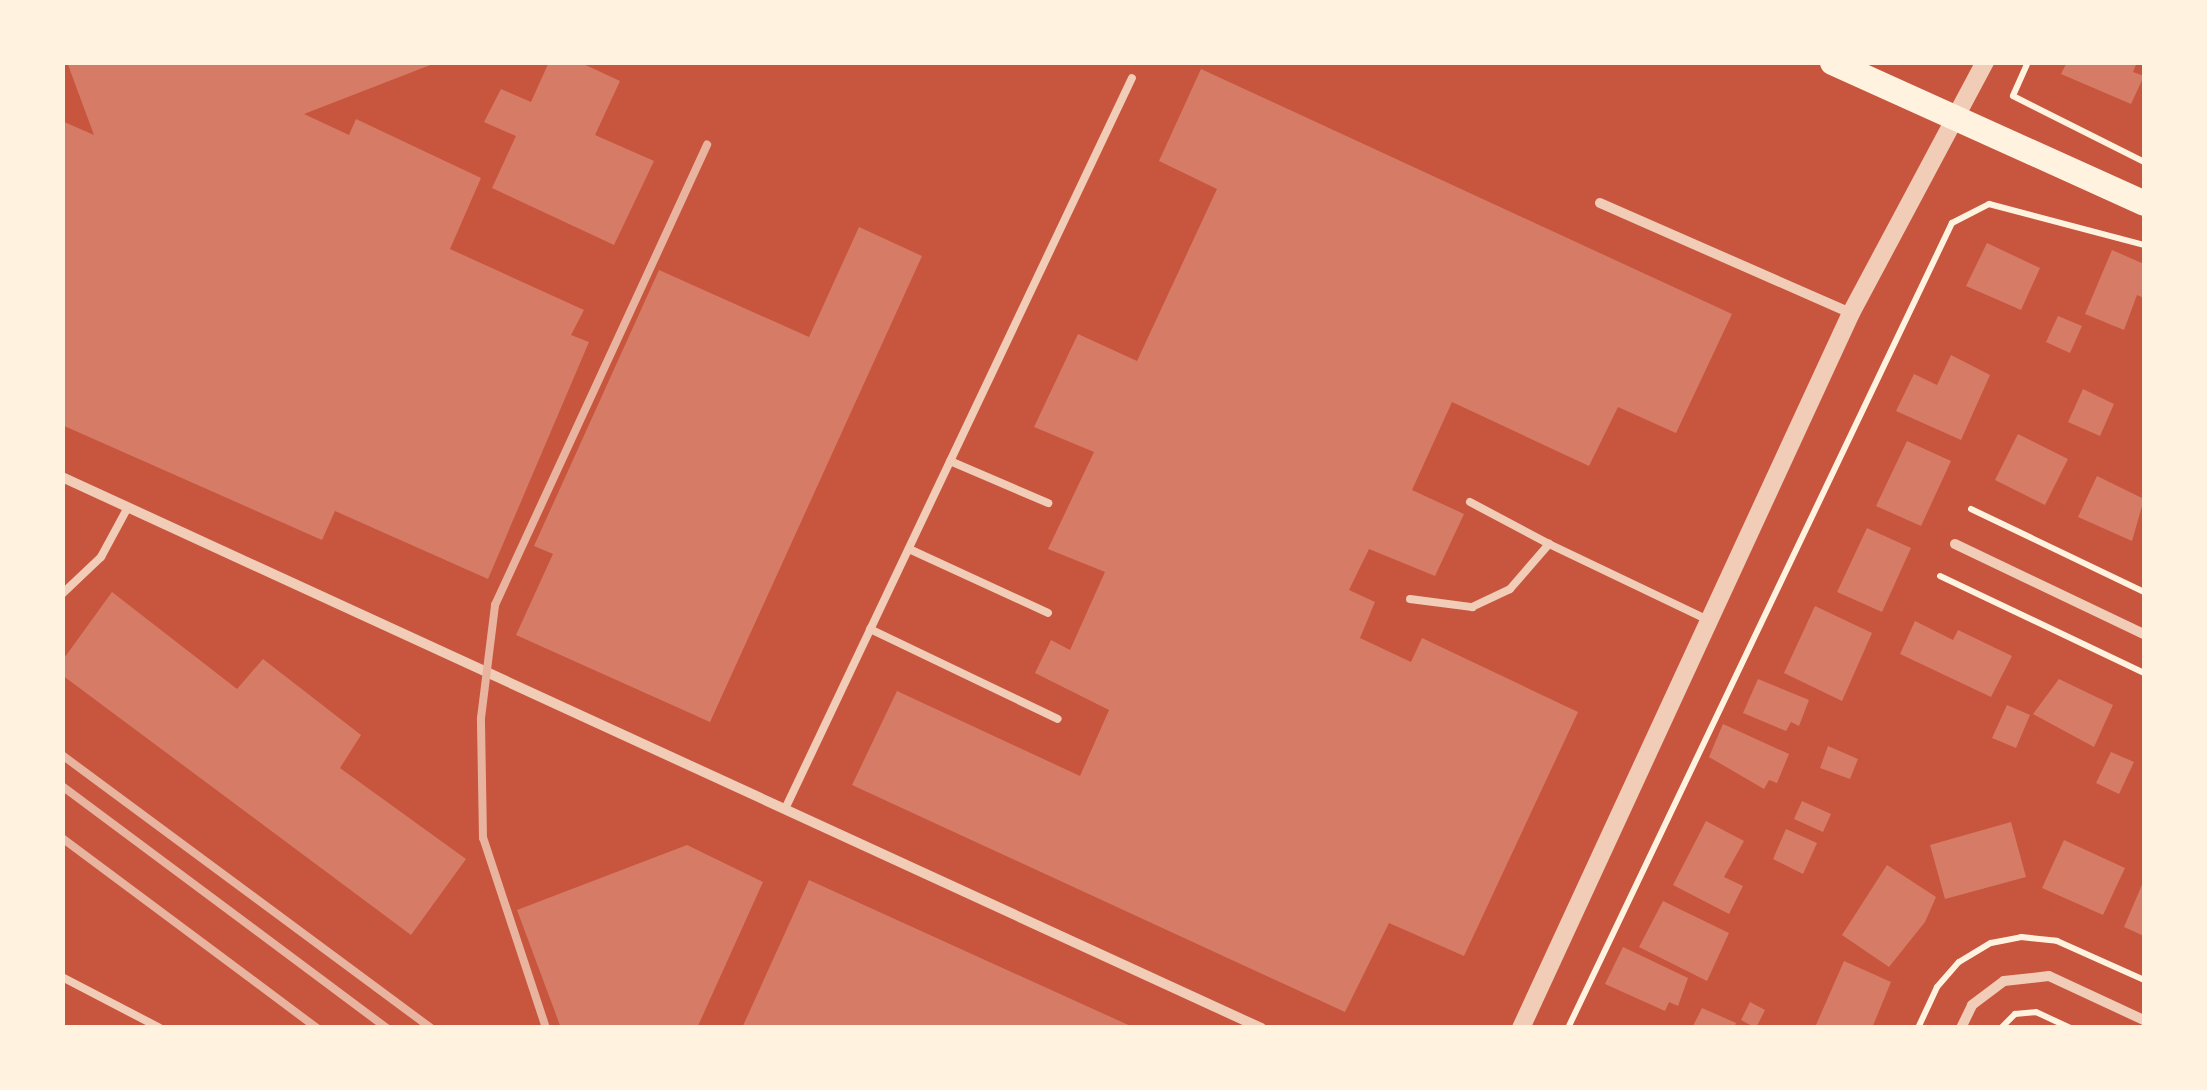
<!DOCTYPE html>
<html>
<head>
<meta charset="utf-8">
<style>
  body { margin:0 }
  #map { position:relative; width:2207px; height:1090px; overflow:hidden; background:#c8553d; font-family:"PT Sans",sans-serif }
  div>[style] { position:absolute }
  .building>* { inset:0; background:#d67c66 }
  .path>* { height:6px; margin:-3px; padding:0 3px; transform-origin:3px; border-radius:3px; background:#fff3e0 }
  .service>* { height:8px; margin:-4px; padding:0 4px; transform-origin:4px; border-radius:4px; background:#f1ccb7 }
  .minor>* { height:10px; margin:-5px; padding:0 5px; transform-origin:5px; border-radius:5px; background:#f1ccb7 }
  .tertiary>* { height:18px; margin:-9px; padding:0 9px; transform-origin:9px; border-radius:9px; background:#f1ccb7 }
  .primary>* { height:25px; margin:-12.5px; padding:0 12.5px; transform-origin:12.5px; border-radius:12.5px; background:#fff3e0 }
  .rail>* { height:8px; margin:-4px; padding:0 4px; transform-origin:4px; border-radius:4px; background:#e9b49f }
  span { translate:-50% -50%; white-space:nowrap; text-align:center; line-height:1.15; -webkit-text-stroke:9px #fff3e0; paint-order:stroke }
  .frame { position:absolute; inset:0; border:65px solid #fff3e0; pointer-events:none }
</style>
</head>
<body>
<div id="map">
  <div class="building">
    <i style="clip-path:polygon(67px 62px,438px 62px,304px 114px,349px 135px,356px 119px,481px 178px,450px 249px,584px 310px,571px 335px,589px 342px,488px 579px,335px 511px,322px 540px,62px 425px,62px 121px,94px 135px)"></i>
    <i style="clip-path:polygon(549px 62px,579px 62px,620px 81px,595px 135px,654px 161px,614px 245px,492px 188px,516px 136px,484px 122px,501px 89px,531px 102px)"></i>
    <i style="clip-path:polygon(2067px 62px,2137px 62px,2133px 72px,2144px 76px,2131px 104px,2061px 74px)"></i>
    <i style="clip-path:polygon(1201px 69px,1732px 314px,1676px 433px,1618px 407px,1589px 466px,1452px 402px,1412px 490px,1464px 514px,1435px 576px,1369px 549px,1349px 590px,1375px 602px,1360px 638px,1411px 662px,1422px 638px,1578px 712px,1464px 956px,1389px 923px,1345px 1012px,852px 785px,897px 691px,1080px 776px,1109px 710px,1035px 673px,1051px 640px,1070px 650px,1105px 572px,1048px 549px,1094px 452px,1034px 427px,1078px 334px,1137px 361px,1217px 189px,1159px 161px)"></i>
    <i style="clip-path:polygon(859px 227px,922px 256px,710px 722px,516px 635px,553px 554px,534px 546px,659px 270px,809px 337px)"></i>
    <i style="clip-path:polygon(1987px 243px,2040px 268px,2021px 310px,1966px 286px)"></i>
    <i style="clip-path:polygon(2112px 250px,2144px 264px,2144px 298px,2137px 295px,2124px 330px,2085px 314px)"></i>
    <i style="clip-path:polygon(2058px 316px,2082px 326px,2070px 353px,2046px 342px)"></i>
    <i style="clip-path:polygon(1951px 355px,1990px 375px,1961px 440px,1896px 411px,1914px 374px,1937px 385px)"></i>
    <i style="clip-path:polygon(2083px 389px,2114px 404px,2100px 436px,2068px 422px)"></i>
    <i style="clip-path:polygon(2018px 434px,2068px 459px,2045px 505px,1995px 480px)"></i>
    <i style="clip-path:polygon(1907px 441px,1951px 461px,1921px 526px,1876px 506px)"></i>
    <i style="clip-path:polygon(2097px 476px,2144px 499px,2132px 541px,2078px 517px)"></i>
    <i style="clip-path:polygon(1867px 528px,1911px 548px,1882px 612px,1837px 592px)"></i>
    <i style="clip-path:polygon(112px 592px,237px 689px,263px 659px,361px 735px,340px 768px,466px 859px,411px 935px,62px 675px,62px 661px)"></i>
    <i style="clip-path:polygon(1815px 606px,1872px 633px,1842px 701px,1784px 673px)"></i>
    <i style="clip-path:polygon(1915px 621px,1953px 640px,1958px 630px,2012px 656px,1991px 697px,1900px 654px)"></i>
    <i style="clip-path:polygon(1758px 679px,1809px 700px,1799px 726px,1791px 722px,1786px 731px,1743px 713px)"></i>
    <i style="clip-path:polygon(2059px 679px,2113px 705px,2094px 747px,2033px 714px)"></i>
    <i style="clip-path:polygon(2007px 705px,2030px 715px,2016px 748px,1992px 738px)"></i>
    <i style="clip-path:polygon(1723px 724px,1789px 754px,1777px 783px,1769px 780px,1764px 789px,1709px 757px)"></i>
    <i style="clip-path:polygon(1828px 746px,1858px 759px,1850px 779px,1820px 768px)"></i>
    <i style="clip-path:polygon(2111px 752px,2134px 762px,2119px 794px,2096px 783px)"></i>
    <i style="clip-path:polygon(1802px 801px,1831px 814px,1823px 832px,1794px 819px)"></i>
    <i style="clip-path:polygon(1706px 821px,1744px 841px,1724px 877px,1743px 886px,1729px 914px,1673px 885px)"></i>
    <i style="clip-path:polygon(2011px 822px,2026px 877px,1945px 899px,1930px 845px)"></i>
    <i style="clip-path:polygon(1786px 829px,1817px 843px,1803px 874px,1773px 859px)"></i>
    <i style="clip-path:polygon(2064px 840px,2125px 868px,2103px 915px,2042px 888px)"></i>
    <i style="clip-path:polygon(687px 845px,763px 882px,697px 1028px,561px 1028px,517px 910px)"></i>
    <i style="clip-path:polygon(1887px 865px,1936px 897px,1925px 922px,1889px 967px,1842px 935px)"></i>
    <i style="clip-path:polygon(809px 880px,1135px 1028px,742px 1028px)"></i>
    <i style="clip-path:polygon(2144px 880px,2144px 936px,2124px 927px)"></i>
    <i style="clip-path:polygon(1663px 901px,1729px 933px,1707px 981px,1639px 947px)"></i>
    <i style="clip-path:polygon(1623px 947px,1688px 978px,1678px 1006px,1669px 1002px,1665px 1011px,1605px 984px)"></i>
    <i style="clip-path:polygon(1844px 961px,1891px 982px,1872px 1028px,1816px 1025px)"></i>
    <i style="clip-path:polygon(1750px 1002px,1765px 1010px,1756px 1028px,1741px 1020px)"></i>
    <i style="clip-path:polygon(1702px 1008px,1736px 1023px,1734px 1028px,1692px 1028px)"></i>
  </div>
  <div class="path">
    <i style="left:1931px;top:62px;width:3px"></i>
    <i style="left:2028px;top:62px;width:37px;rotate:114deg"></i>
    <i style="left:2013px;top:96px;width:147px;rotate:26.7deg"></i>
    <i style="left:1971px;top:509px;width:192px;rotate:25.6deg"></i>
    <i style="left:1940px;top:576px;width:226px;rotate:25.4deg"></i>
    <i style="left:1568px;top:1028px;width:892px;rotate:-64.5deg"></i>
    <i style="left:1952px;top:223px;width:42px;rotate:-27.2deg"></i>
    <i style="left:1989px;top:204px;width:160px;rotate:14.8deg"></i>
    <i style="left:1918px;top:1028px;width:45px;rotate:-65.1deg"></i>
    <i style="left:1937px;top:987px;width:33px;rotate:-49deg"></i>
    <i style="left:1959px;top:962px;width:37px;rotate:-31deg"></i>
    <i style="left:1991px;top:943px;width:31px;rotate:-11deg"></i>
    <i style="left:2021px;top:937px;width:36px;rotate:6deg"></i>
    <i style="left:2057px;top:941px;width:95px;rotate:24.1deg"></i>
    <i style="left:2001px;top:1028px;width:20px;rotate:-45deg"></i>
    <i style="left:2015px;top:1014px;width:21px;rotate:-5deg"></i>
    <i style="left:2036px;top:1012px;width:38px;rotate:25deg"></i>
  </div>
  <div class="service">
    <i style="left:950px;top:461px;width:107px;rotate:23.2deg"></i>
    <i style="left:1470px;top:502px;width:89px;rotate:28deg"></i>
    <i style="left:909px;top:549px;width:153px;rotate:24.7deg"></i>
    <i style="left:62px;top:594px;width:54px;rotate:-43.5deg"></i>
    <i style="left:101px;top:557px;width:57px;rotate:-61.6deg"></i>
    <i style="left:1410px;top:599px;width:63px;rotate:7.4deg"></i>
    <i style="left:1472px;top:607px;width:42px;rotate:-25.3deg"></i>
    <i style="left:1510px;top:589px;width:60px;rotate:-49.1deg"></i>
    <i style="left:1549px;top:544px;width:176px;rotate:25.5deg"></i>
    <i style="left:870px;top:629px;width:208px;rotate:25.6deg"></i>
    <i style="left:785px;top:809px;width:809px;rotate:-64.61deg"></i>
    <i style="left:62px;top:977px;width:110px;rotate:27.5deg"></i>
  </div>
  <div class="minor">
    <i style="left:1600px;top:203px;width:274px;rotate:23.7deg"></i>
    <i style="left:62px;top:477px;width:1320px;rotate:24.68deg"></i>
    <i style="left:1955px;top:544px;width:209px;rotate:25.5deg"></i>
    <i style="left:1961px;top:1028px;width:25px;rotate:-64deg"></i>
    <i style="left:1972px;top:1005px;width:40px;rotate:-37deg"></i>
    <i style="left:2004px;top:981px;width:45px;rotate:-6.3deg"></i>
    <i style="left:2049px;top:976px;width:105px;rotate:24.9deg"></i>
  </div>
  <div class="tertiary">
    <i style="left:1521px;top:1028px;width:787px;rotate:-65.22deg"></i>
    <i style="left:1851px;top:313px;width:285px;rotate:-61.9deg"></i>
  </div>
  <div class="primary">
    <i style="left:1832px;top:62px;width:342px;rotate:24.3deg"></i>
  </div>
  <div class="rail">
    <i style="left:62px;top:755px;width:459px;rotate:36.5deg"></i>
    <i style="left:62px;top:786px;width:405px;rotate:36.7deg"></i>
    <i style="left:62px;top:838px;width:318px;rotate:36.7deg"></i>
    <i style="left:546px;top:1028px;width:200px;rotate:-108.3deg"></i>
    <i style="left:483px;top:838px;width:120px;rotate:-91deg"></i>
    <i style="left:481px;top:718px;width:114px;rotate:-82.9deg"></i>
    <i style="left:495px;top:605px;width:507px;rotate:-65.26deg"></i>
  </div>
  <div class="frame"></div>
</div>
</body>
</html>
